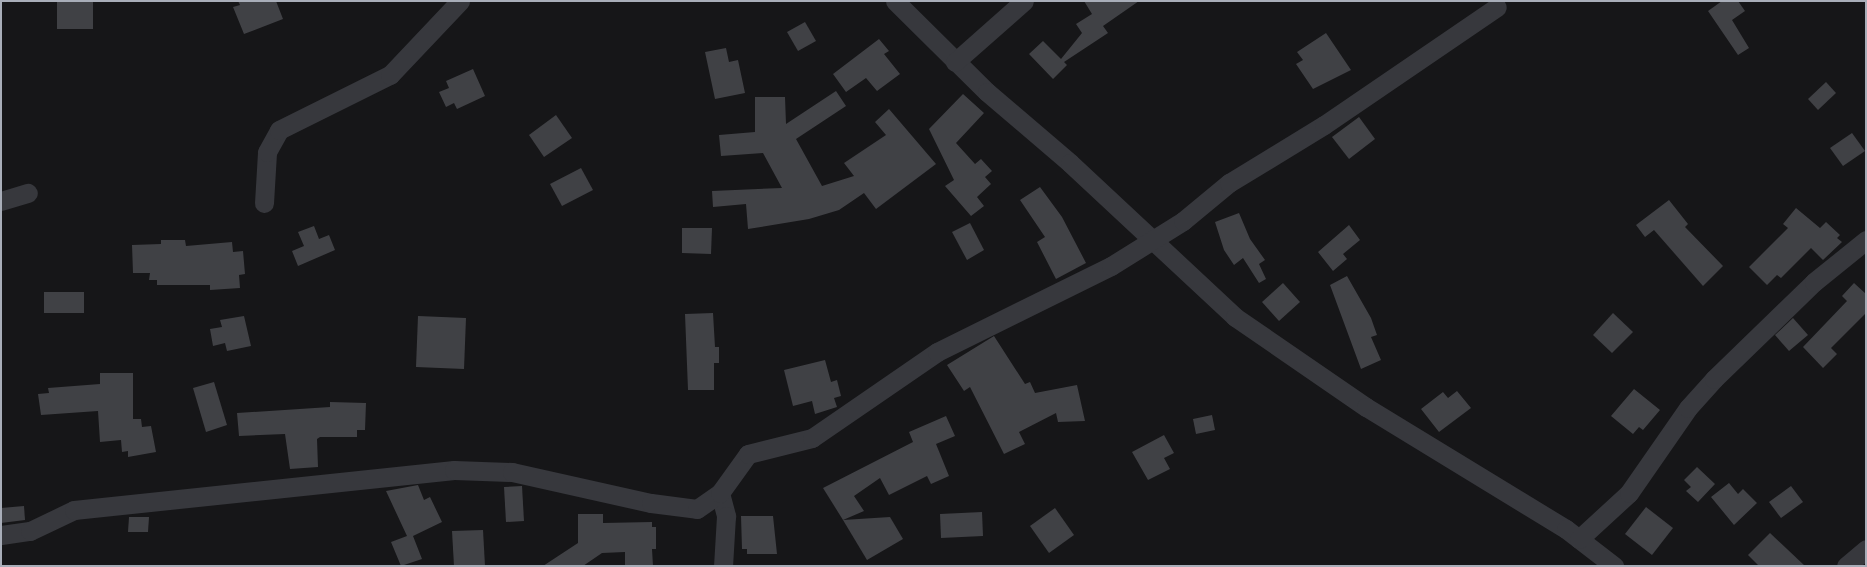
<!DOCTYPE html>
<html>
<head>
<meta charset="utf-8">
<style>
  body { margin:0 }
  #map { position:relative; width:1867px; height:567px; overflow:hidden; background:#161618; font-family:"Archivo Narrow",sans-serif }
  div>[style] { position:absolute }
  .building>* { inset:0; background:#404145 }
  .minor>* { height:19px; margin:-9.5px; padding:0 9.5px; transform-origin:9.5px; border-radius:9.5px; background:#37383d }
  span { translate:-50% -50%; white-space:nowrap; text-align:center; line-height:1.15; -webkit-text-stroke:4px #111113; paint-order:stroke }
  .frame { position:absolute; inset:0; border:2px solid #a8adb8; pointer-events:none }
</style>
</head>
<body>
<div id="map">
  <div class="building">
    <i style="clip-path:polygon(57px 1px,93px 2px,93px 29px,57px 29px)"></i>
    <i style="clip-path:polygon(238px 1px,276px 1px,283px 19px,244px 34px,233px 7px,240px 5px)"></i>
    <i style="clip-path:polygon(1084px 1px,1139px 1px,1103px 26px,1108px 33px,1064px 62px,1067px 65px,1053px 79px,1029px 54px,1043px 41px,1061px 59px,1082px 33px,1076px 24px,1092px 14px)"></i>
    <i style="clip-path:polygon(1722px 1px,1738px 1px,1745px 11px,1732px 20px,1749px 48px,1738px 55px,1708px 11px)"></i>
    <i style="clip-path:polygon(805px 22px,816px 41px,798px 51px,787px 32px)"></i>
    <i style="clip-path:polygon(1326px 33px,1351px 70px,1313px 89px,1296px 64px,1303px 60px,1297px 52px)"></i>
    <i style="clip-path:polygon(879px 39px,889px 51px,884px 54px,900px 74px,877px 91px,866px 78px,846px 92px,833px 74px)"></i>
    <i style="clip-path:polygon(726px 48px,729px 62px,738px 60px,745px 93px,715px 99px,705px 52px)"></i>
    <i style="clip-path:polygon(473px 69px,485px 96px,457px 109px,454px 103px,446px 107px,439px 92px,449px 88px,446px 81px)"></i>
    <i style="clip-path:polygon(1826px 82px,1836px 93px,1818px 110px,1808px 99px)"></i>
    <i style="clip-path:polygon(836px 91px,846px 106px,796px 139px,822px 186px,854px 176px,844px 163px,886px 135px,875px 122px,889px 109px,936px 164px,876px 209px,864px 193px,839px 210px,809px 219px,748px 229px,746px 204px,713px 207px,712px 191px,782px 188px,763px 153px,721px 156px,719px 135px,755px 132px,755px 97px,785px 97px,786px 124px)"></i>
    <i style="clip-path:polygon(963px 94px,984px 113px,956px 143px,975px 164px,981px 159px,992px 171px,985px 177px,991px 184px,977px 197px,984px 206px,971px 216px,945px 186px,954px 180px,929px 129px)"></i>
    <i style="clip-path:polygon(556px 115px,572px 138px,544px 157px,529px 135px)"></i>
    <i style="clip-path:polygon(1359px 117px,1375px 139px,1349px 159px,1332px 137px)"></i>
    <i style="clip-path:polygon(1852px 133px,1865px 151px,1843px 166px,1830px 148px)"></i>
    <i style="clip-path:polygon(581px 168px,593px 190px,562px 206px,550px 184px)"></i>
    <i style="clip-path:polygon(1040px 187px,1062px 217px,1086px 263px,1056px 279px,1037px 242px,1045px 237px,1020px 200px)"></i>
    <i style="clip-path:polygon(1669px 200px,1688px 224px,1685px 227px,1723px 266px,1703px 286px,1654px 230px,1645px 237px,1636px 225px)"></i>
    <i style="clip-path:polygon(1796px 208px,1820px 228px,1826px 222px,1840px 235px,1837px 238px,1842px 242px,1823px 260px,1811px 248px,1781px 278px,1777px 275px,1767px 285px,1749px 267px,1788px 228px,1783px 224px)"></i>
    <i style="clip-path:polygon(1239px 213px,1250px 239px,1265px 260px,1259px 264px,1266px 279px,1259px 283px,1243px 258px,1234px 265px,1224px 250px,1215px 222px)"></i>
    <i style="clip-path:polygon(970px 223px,984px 250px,967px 260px,952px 232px)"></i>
    <i style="clip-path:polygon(1349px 225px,1360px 240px,1343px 254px,1347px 259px,1333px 271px,1318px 252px)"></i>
    <i style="clip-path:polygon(314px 226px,319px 239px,329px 235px,335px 250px,298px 266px,292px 251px,304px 246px,298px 232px)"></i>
    <i style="clip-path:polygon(682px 228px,712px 228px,711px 254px,682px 253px)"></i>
    <i style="clip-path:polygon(161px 240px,185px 240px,186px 246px,232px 242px,233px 252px,243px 251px,245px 274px,239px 275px,240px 288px,210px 290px,210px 285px,157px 285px,157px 280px,149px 280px,150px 273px,133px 273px,132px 245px,161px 244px)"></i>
    <i style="clip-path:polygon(1347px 276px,1371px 318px,1377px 335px,1371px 337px,1381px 360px,1361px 369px,1330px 285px)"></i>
    <i style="clip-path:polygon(1283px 283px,1300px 302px,1279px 321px,1262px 302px)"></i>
    <i style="clip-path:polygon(1854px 283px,1866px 294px,1866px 313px,1831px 348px,1837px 354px,1823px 368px,1803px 347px,1847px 301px,1842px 296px)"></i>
    <i style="clip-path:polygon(44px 292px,84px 292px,84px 313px,44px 313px)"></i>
    <i style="clip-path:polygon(713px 313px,715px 347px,719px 347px,719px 363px,714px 363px,714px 390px,688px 390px,685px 314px)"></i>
    <i style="clip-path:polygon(1613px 313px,1633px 332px,1612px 353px,1593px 335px)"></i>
    <i style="clip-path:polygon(244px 316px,251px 346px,227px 351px,225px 343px,213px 346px,210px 329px,222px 327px,220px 320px)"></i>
    <i style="clip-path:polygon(418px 316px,466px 318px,464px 369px,416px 367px)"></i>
    <i style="clip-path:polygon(1793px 318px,1808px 335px,1789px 351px,1775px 335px)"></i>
    <i style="clip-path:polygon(994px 336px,1025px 384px,1030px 382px,1035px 393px,1077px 385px,1085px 421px,1058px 422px,1056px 413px,1019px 432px,1025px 444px,1004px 454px,970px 387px,964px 391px,947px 365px)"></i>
    <i style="clip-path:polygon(825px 360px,831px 382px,837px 380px,841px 396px,834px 398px,837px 407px,815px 414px,812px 401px,793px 406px,784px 370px)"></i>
    <i style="clip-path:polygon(100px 373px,133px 373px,133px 419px,141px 419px,142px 427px,151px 426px,156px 452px,128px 457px,128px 451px,122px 452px,121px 440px,100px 442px,98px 411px,41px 415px,38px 394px,49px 393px,48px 388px,100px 384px)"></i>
    <i style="clip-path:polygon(214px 382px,227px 425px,206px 432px,193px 388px)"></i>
    <i style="clip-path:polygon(1634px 389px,1660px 410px,1643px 430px,1639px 427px,1633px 434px,1611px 416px)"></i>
    <i style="clip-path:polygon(1457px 391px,1471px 408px,1439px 432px,1421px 409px,1443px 392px,1448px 398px)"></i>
    <i style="clip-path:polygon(330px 402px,366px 403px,365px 430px,357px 430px,357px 437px,320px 437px,317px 439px,318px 467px,290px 469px,285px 434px,239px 436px,237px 413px,330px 407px)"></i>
    <i style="clip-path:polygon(1212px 415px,1215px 430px,1196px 434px,1193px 419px)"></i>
    <i style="clip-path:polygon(946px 416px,955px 436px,936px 444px,949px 476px,931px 484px,927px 476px,889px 495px,880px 478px,854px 496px,864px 511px,843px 520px,823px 488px,913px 442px,909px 432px)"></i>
    <i style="clip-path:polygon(1164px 435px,1174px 453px,1164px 458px,1170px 469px,1148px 480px,1132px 452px)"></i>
    <i style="clip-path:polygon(1697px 467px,1715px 484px,1698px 502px,1686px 491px,1691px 487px,1684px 480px)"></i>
    <i style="clip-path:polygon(1729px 483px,1738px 494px,1743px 489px,1757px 503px,1734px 525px,1711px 497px)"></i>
    <i style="clip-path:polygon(418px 485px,424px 500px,430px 497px,442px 522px,413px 536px,422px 559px,401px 566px,391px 542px,407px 536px,386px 491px)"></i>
    <i style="clip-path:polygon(522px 486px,524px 521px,506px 522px,504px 487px)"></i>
    <i style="clip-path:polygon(1791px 486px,1803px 502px,1781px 518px,1769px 502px)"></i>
    <i style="clip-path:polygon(24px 506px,25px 520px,1px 523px,1px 508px)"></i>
    <i style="clip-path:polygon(1646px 507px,1673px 528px,1652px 555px,1625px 534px)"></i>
    <i style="clip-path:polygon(1055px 508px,1074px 535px,1049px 553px,1030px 526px)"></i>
    <i style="clip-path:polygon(982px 512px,983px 536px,941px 538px,940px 514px)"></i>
    <i style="clip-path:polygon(578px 514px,603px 514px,603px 523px,652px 522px,652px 527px,656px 527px,656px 549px,652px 549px,653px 566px,625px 566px,625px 552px,602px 553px,583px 566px,543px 566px,578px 543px)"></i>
    <i style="clip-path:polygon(741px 516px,773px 516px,777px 554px,747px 554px,747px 549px,742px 549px)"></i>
    <i style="clip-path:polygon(129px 517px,149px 517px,148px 532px,128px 532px)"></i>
    <i style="clip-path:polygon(890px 517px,903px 539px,867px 560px,843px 520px)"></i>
    <i style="clip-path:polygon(483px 530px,485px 566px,454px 566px,452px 531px)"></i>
    <i style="clip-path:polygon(1770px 533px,1805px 566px,1759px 566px,1748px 555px)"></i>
  </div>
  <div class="minor">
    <i style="left:895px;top:1px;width:129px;rotate:44.7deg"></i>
    <i style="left:987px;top:92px;width:109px;rotate:40.5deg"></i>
    <i style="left:1070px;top:163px;width:226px;rotate:43deg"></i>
    <i style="left:1235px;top:317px;width:159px;rotate:34.5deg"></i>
    <i style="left:1366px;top:407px;width:234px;rotate:31.4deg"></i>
    <i style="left:1566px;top:529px;width:61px;rotate:37.6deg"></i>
    <i style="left:955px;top:62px;width:92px;rotate:-41.5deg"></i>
    <i style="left:1px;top:201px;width:28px;rotate:-17deg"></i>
    <i style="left:264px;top:203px;width:51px;rotate:-86.6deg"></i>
    <i style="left:267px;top:152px;width:25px;rotate:-61deg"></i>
    <i style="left:279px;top:130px;width:124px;rotate:-26.4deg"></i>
    <i style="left:390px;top:75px;width:102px;rotate:-46.6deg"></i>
    <i style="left:720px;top:493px;width:24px;rotate:75deg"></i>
    <i style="left:726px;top:516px;width:50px;rotate:93.4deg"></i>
    <i style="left:1px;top:535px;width:29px;rotate:-8deg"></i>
    <i style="left:30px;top:531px;width:49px;rotate:-25.5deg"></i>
    <i style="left:74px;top:510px;width:382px;rotate:-6deg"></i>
    <i style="left:454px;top:470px;width:58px;rotate:2deg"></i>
    <i style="left:512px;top:472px;width:142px;rotate:12.6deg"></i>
    <i style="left:651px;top:503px;width:46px;rotate:7.4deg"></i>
    <i style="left:697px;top:509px;width:28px;rotate:-35deg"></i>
    <i style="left:720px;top:493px;width:48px;rotate:-54.3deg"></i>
    <i style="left:748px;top:454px;width:66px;rotate:-14deg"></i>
    <i style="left:812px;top:438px;width:152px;rotate:-34.5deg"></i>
    <i style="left:937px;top:352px;width:194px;rotate:-26.3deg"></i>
    <i style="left:1111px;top:266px;width:85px;rotate:-32deg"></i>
    <i style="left:1183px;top:221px;width:60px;rotate:-39.6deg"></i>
    <i style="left:1229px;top:183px;width:111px;rotate:-31.4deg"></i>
    <i style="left:1324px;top:125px;width:209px;rotate:-34.3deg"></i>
    <i style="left:1579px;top:539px;width:68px;rotate:-42.6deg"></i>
    <i style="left:1629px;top:493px;width:103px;rotate:-55.2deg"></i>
    <i style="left:1688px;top:408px;width:39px;rotate:-48deg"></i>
    <i style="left:1714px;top:379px;width:139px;rotate:-44.1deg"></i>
    <i style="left:1814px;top:282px;width:67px;rotate:-38.9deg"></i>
    <i style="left:1846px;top:566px;width:26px;rotate:-40deg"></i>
  </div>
  <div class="frame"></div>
</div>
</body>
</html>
